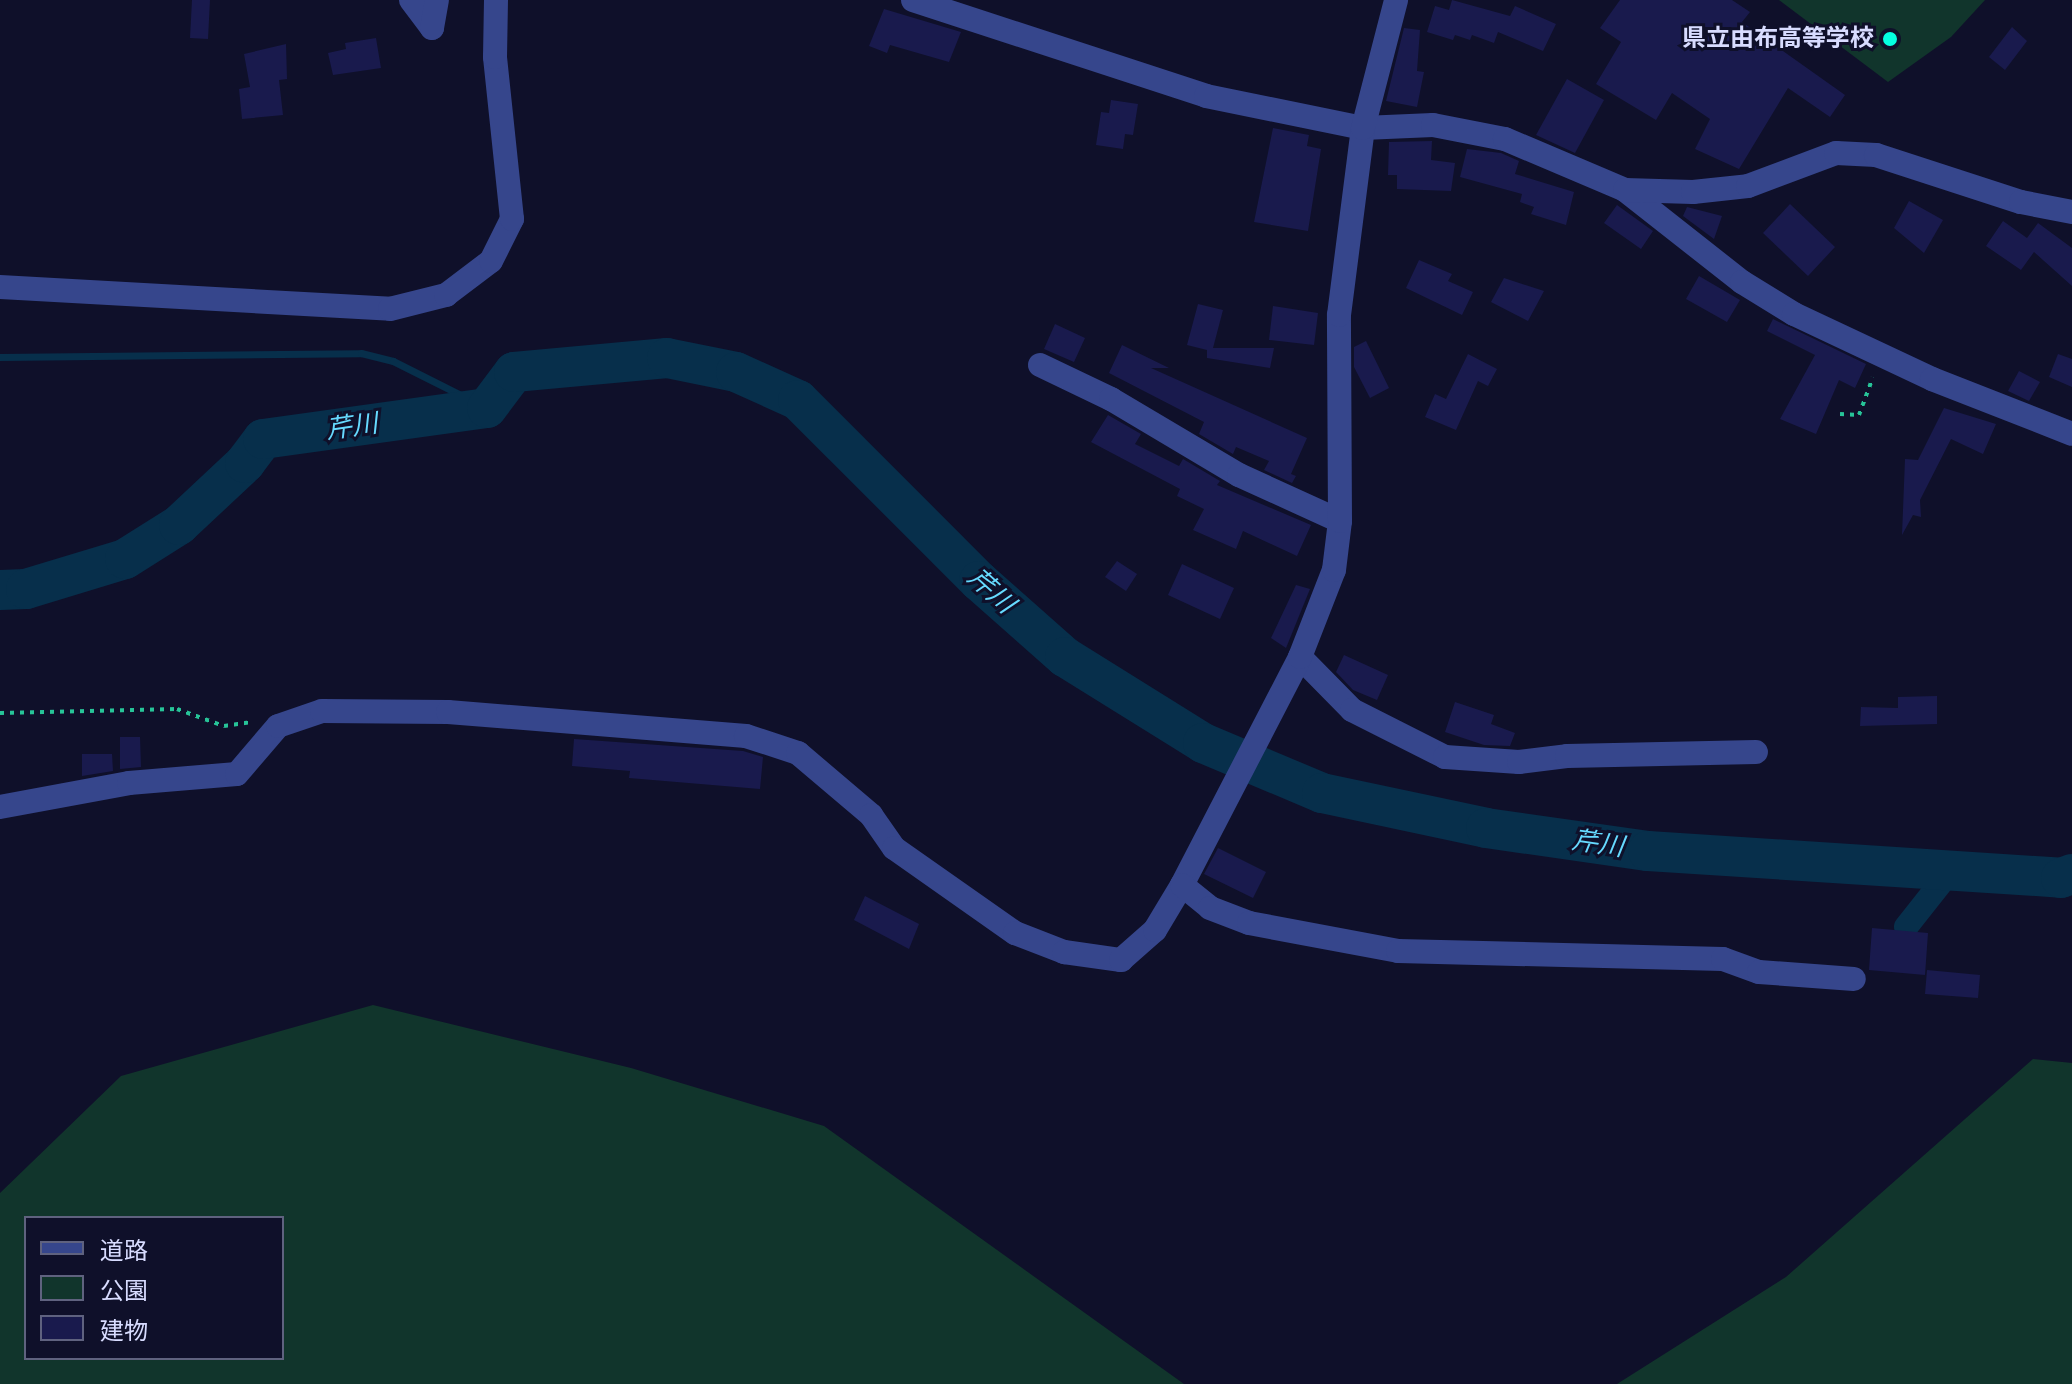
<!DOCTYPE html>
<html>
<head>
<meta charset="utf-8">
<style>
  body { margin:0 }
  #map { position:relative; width:2072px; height:1384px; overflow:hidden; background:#0f102a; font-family:"DejaVu Sans","Noto Sans JP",sans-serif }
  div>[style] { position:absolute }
  .green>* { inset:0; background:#11352c }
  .stream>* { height:7px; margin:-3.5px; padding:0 3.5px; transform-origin:3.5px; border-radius:3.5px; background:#072f4b }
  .canal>* { height:24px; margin:-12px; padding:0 12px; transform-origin:12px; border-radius:12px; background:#072f4b }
  .river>* { height:40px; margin:-20px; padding:0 20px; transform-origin:20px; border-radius:20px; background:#072f4b }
  .building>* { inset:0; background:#191a4d }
  .path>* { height:4px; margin-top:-2px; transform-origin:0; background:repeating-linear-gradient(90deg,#27c498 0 4px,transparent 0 10px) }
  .minor>* { height:24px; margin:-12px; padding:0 12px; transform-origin:12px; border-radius:12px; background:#36468c }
  .dots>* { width:22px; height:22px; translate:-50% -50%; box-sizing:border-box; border:4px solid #0f102a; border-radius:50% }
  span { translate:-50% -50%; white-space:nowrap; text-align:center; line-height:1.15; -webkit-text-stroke:6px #0f102a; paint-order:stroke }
  .poi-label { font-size:24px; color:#d8dcff; font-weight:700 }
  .right { translate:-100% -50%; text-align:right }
  .water-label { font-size:26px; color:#66daff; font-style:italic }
  .legend { position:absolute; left:24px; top:1216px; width:260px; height:144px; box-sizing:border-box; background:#0f102a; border:2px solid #5f627f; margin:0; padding:10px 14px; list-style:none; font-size:24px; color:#d8dcff }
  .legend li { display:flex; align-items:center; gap:16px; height:40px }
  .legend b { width:40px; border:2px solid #5f627f }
</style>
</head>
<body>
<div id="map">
  <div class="green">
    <i style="clip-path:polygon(1779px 0,1985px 0,1951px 37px,1888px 82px)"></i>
    <i style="clip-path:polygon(evenodd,373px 1005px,631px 1068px,824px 1126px,1184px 1384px,0 1384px,0 1193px,121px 1076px,373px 1005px,26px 1218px,282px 1218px,282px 1358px,26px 1358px,26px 1218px)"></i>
    <i style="clip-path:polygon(2033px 1059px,2072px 1063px,2072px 1384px,1617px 1384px,1786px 1277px)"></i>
  </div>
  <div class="stream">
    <i style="left:0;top:357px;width:361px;rotate:-0.6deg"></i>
    <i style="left:361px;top:353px;width:33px;rotate:14deg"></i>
    <i style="left:393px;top:361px;width:105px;rotate:26.6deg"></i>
  </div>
  <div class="canal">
    <i style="left:1906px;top:927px;width:73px;rotate:-51.7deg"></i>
  </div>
  <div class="river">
    <i style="left:0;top:590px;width:26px;rotate:-2deg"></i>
    <i style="left:26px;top:589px;width:103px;rotate:-16.9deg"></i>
    <i style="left:125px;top:559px;width:64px;rotate:-32.2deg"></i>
    <i style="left:179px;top:525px;width:91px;rotate:-43.2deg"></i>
    <i style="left:245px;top:463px;width:30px;rotate:-53deg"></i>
    <i style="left:263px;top:439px;width:226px;rotate:-7.9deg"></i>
    <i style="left:487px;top:408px;width:45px;rotate:-53.1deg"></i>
    <i style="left:514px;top:372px;width:154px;rotate:-5.2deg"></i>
    <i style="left:667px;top:358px;width:70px;rotate:11.5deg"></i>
    <i style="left:736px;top:372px;width:68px;rotate:24.3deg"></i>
    <i style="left:798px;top:400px;width:256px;rotate:45deg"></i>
    <i style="left:979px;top:581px;width:115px;rotate:41.5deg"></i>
    <i style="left:1065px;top:657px;width:163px;rotate:31.9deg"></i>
    <i style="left:1203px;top:743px;width:129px;rotate:22.8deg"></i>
    <i style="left:1322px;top:793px;width:168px;rotate:12deg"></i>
    <i style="left:1486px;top:828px;width:164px;rotate:8.1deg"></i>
    <i style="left:1648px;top:851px;width:414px;rotate:3.7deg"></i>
    <i style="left:2061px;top:878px;width:12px;rotate:-20deg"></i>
  </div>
  <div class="building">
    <i style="clip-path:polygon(192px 0,210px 0,208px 39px,190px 38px)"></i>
    <i style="clip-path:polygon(1452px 0,1510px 16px,1515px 6px,1556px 24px,1543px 51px,1498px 32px,1494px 43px,1472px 35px,1470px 40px,1455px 35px,1453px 40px,1427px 32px,1435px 6px,1449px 10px)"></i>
    <i style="clip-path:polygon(1620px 0,1732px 0,1750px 12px,1742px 22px,1845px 95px,1830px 117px,1788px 88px,1739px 169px,1695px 149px,1710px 119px,1672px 93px,1656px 120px,1596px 84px,1621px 42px,1600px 28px)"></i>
    <i style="clip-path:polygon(884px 9px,961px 32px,949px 62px,890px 45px,887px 53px,869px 46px)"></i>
    <i style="clip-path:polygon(2012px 27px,2027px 41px,2005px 70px,1989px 57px)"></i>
    <i style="clip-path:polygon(1404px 28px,1420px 30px,1417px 71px,1424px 72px,1417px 107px,1386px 101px)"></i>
    <i style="clip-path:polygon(376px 38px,381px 68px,333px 75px,328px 53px,346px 49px,345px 43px)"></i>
    <i style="clip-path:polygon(286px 44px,287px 79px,279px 80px,283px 115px,242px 119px,239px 89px,250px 87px,244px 54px)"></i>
    <i style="clip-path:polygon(1567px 79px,1604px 100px,1575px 153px,1536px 135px)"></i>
    <i style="clip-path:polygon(1111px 100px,1138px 104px,1133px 135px,1125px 134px,1123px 149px,1096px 145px,1101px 112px,1109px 113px)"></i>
    <i style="clip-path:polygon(1273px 128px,1309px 135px,1307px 146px,1321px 149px,1308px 231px,1254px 222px)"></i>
    <i style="clip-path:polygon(1432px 141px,1431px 160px,1455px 163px,1451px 191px,1397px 189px,1397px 175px,1388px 175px,1389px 142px)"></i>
    <i style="clip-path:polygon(1467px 149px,1501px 153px,1519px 161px,1515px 174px,1574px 192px,1566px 225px,1531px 214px,1534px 207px,1520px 202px,1522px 194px,1460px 177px)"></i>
    <i style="clip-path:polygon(1909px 201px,1943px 220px,1924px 253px,1894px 228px)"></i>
    <i style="clip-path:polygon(1790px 204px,1835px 247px,1808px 276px,1763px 233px)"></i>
    <i style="clip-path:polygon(1617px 205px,1653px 231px,1641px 249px,1604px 223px)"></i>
    <i style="clip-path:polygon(1687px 207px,1722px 216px,1714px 239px,1683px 216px)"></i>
    <i style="clip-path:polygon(2003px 221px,2027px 238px,2038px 223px,2072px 248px,2072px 286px,2034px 252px,2021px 270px,1986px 246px)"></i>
    <i style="clip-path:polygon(1419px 260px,1452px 274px,1448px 281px,1473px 292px,1462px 315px,1406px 288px)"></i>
    <i style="clip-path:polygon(1699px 276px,1740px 300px,1727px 322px,1686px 299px)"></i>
    <i style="clip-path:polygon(1504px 278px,1544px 291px,1528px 321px,1491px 302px)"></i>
    <i style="clip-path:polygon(1198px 304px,1223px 310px,1213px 348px,1274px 348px,1270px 368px,1207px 358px,1207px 350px,1187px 345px)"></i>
    <i style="clip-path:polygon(1273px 306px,1318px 313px,1314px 345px,1269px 340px)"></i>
    <i style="clip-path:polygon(1773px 319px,1866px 364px,1855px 388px,1839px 380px,1816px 434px,1780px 419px,1815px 355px,1767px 331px)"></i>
    <i style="clip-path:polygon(1055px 324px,1085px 338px,1074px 362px,1044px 349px)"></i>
    <i style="clip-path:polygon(1366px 341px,1389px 388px,1370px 398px,1354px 367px,1354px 347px)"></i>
    <i style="clip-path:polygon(1122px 345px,1169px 368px,1151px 368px,1307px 438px,1291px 474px,1296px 476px,1292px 483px,1264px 470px,1269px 461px,1236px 447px,1233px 454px,1199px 434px,1204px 422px,1109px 373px)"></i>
    <i style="clip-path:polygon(1468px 354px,1497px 369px,1488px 386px,1478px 381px,1456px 430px,1425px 417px,1435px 394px,1446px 399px)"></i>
    <i style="clip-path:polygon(2058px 354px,2072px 359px,2072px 387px,2049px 377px)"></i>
    <i style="clip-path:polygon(2019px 371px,2040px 382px,2029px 401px,2008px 391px)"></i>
    <i style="clip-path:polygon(1944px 408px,1996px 424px,1983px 454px,1951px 439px,1920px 500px,1921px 517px,1913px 515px,1902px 535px,1905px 459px,1918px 460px)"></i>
    <i style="clip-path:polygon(1108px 415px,1141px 434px,1135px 444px,1179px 466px,1183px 459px,1220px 481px,1217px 485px,1311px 525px,1297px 556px,1243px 531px,1236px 549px,1193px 530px,1204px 509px,1177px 496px,1180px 489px,1091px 442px)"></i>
    <i style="clip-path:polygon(1117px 561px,1137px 574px,1126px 591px,1105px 577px)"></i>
    <i style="clip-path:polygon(1182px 564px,1234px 588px,1220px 619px,1168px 595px)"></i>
    <i style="clip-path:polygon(1296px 585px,1310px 589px,1286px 648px,1271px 638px)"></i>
    <i style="clip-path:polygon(1344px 655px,1388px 675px,1377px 700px,1353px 690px,1336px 672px)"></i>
    <i style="clip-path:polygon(1937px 696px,1937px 724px,1860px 726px,1861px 707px,1898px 708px,1898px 697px)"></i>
    <i style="clip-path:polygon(1455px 702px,1494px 715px,1491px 724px,1515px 733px,1510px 746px,1484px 745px,1445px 732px)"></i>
    <i style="clip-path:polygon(120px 737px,140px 737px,141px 767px,120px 769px)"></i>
    <i style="clip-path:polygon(574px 739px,743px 751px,763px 757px,760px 789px,629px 778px,630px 771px,572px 766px)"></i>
    <i style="clip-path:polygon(82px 754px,112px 754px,113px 771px,82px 776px)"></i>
    <i style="clip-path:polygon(1218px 848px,1266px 872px,1253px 898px,1204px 874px)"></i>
    <i style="clip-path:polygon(865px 896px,919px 924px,909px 949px,854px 920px)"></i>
    <i style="clip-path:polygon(1872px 928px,1928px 933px,1925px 975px,1869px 970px)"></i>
    <i style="clip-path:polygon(1927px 970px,1980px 975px,1978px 998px,1925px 994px)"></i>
  </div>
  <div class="path">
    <i style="left:1840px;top:414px;width:19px;rotate:3deg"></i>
    <i style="left:1859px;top:415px;width:40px;rotate:-69.8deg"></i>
    <i style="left:0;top:713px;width:177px;rotate:-1.3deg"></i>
    <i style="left:177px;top:709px;width:50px;rotate:19.9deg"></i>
    <i style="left:224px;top:726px;width:28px;rotate:-8deg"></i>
  </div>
  <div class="minor">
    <i style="left:411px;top:0;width:35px;rotate:53deg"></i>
    <i style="left:432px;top:28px;width:28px;rotate:-80deg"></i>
    <i style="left:913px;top:0;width:308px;rotate:18.1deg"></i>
    <i style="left:1206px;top:96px;width:160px;rotate:11.5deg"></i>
    <i style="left:1363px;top:128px;width:70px;rotate:-2.5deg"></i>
    <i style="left:1433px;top:125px;width:73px;rotate:11deg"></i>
    <i style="left:1505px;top:139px;width:130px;rotate:23deg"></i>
    <i style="left:1625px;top:190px;width:149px;rotate:38.2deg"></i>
    <i style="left:1742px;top:282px;width:61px;rotate:31.6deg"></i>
    <i style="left:1794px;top:314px;width:153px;rotate:25.2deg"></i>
    <i style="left:1932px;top:379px;width:150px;rotate:21.4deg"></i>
    <i style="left:1625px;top:190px;width:68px;rotate:1.7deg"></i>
    <i style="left:1693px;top:192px;width:55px;rotate:-6.2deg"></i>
    <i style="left:1748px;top:186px;width:94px;rotate:-20.6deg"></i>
    <i style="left:1836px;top:153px;width:40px;rotate:2.9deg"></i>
    <i style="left:1876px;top:155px;width:152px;rotate:18deg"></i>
    <i style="left:2021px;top:202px;width:52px;rotate:11.1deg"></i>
    <i style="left:0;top:287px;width:391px;rotate:3.2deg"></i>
    <i style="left:390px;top:309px;width:58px;rotate:-14deg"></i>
    <i style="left:446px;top:295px;width:56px;rotate:-37.1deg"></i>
    <i style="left:491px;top:261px;width:47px;rotate:-63.4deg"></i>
    <i style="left:512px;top:219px;width:163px;rotate:-96deg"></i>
    <i style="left:495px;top:57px;width:57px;rotate:-89deg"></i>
    <i style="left:1040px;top:365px;width:79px;rotate:25.6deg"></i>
    <i style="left:1111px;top:399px;width:149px;rotate:30.7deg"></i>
    <i style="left:1239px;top:475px;width:111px;rotate:24.5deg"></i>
    <i style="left:1300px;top:657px;width:74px;rotate:45.5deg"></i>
    <i style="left:1352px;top:710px;width:104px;rotate:26.8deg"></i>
    <i style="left:1445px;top:757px;width:74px;rotate:3.9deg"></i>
    <i style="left:1519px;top:762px;width:48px;rotate:-7.1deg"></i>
    <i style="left:1567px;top:756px;width:189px;rotate:-1.2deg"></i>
    <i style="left:0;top:807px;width:131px;rotate:-10.5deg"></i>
    <i style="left:129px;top:783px;width:108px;rotate:-4.8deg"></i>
    <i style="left:237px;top:774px;width:63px;rotate:-49.5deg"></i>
    <i style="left:278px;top:726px;width:46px;rotate:-18.8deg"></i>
    <i style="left:322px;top:711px;width:126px;rotate:0.5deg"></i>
    <i style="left:448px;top:712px;width:299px;rotate:4.6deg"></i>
    <i style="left:746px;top:736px;width:55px;rotate:18.1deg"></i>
    <i style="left:798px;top:753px;width:96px;rotate:40.3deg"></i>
    <i style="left:871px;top:815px;width:40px;rotate:55.1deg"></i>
    <i style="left:894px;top:848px;width:148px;rotate:35.1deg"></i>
    <i style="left:1015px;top:933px;width:53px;rotate:21.2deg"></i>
    <i style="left:1064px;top:952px;width:58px;rotate:8deg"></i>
    <i style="left:1121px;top:960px;width:45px;rotate:-41.4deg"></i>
    <i style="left:1155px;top:930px;width:52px;rotate:-59deg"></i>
    <i style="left:1182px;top:885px;width:257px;rotate:-62.6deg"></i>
    <i style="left:1300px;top:657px;width:93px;rotate:-68.7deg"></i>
    <i style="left:1334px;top:570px;width:49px;rotate:-83deg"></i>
    <i style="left:1340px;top:521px;width:206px;rotate:-90.3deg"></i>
    <i style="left:1339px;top:315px;width:189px;rotate:-82.7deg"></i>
    <i style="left:1363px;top:128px;width:132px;rotate:-75.5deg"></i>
    <i style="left:1182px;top:885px;width:36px;rotate:39deg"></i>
    <i style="left:1210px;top:908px;width:42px;rotate:21deg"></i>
    <i style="left:1249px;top:923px;width:152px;rotate:10.6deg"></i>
    <i style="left:1398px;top:951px;width:325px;rotate:1.4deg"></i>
    <i style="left:1723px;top:959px;width:38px;rotate:20deg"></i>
    <i style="left:1759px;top:972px;width:95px;rotate:4.2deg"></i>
  </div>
  <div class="dots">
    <i style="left:1890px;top:39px;background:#04ffe1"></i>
  </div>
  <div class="poi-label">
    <span class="right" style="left:1874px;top:39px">県立由布高等学校</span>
  </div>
  <div class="water-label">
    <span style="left:352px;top:427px;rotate:-8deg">芹川</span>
    <span style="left:991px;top:591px;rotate:42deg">芹川</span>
    <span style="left:1598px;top:844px;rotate:8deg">芹川</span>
  </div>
  <ul class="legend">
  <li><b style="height:10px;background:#36468c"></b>道路</li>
  <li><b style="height:22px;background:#11352c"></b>公園</li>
  <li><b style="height:22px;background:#191a4d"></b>建物</li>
  </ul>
</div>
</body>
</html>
